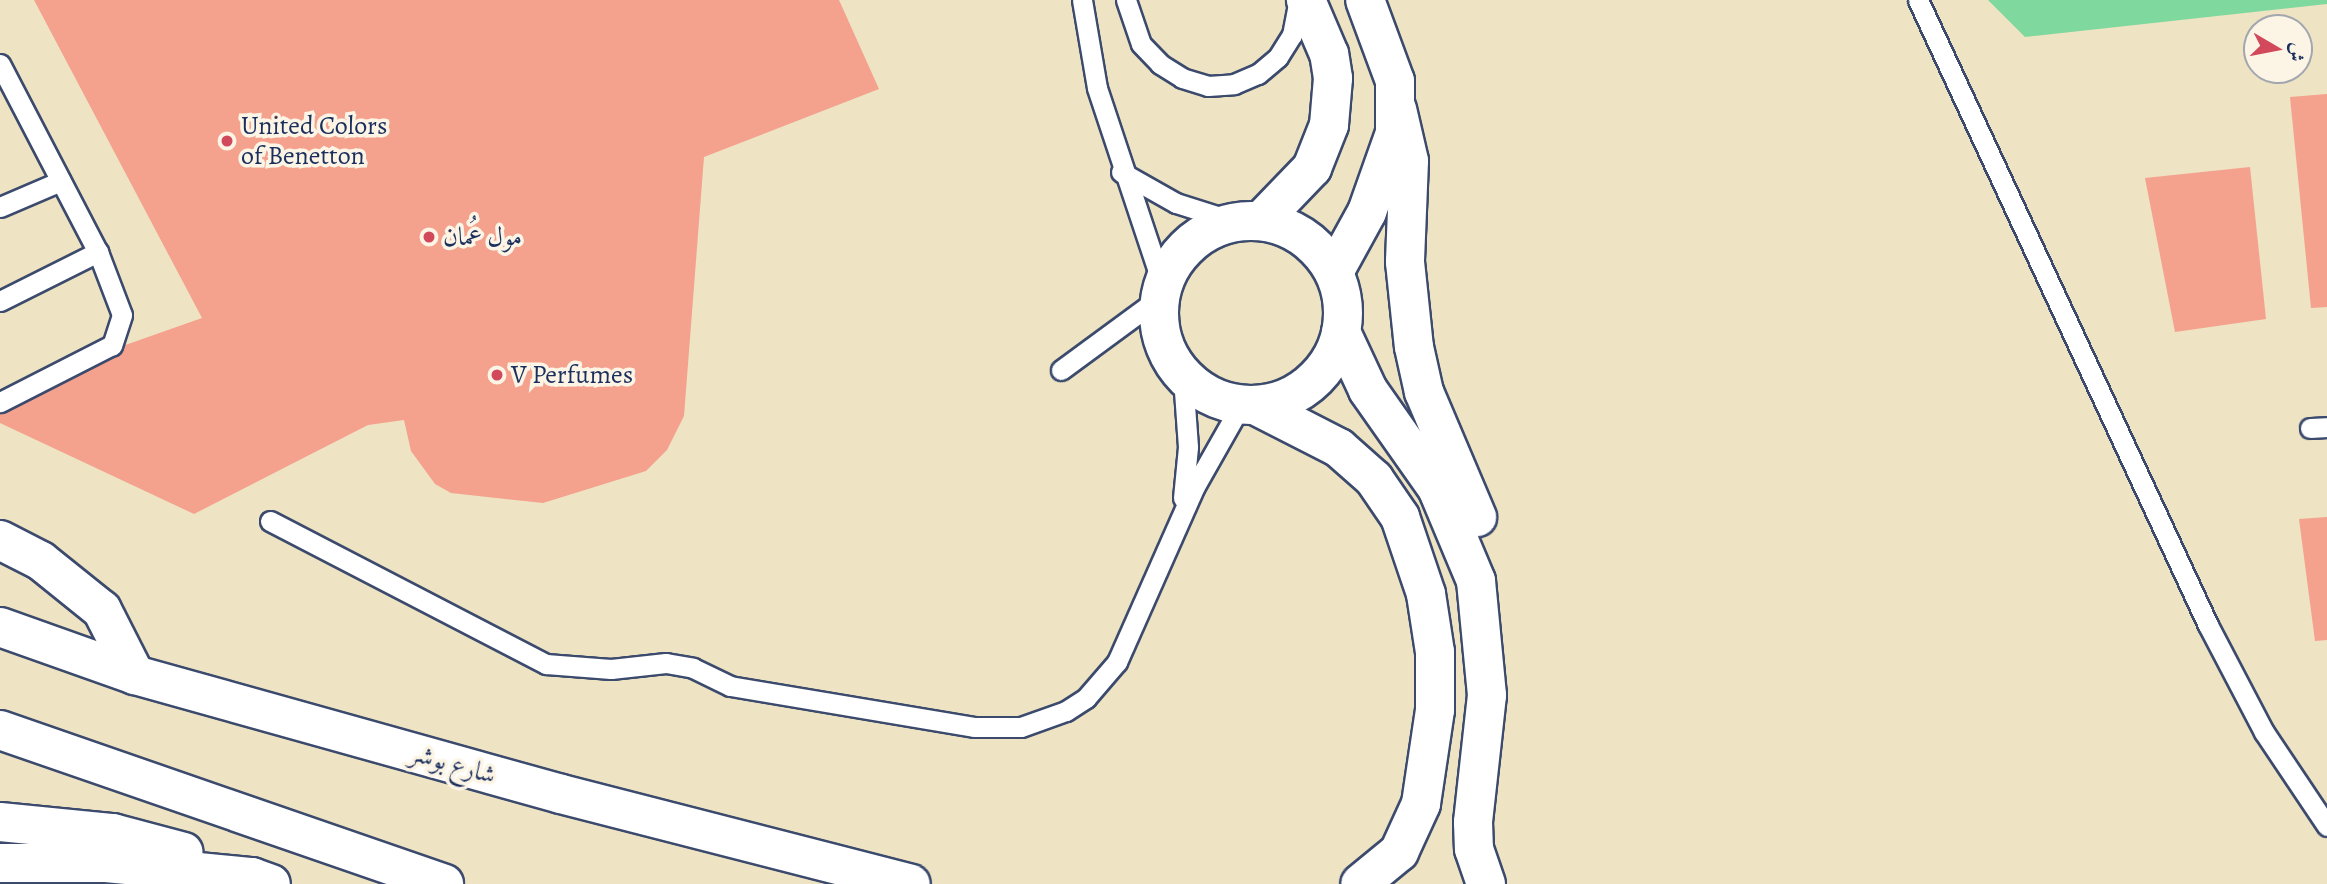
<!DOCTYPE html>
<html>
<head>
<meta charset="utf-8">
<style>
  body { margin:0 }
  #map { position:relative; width:2327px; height:884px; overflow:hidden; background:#eee3c2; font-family:Alegreya,Amiri,serif }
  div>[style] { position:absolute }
  .green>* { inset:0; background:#7fd89d }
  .building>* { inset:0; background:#f4a18e }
  .roads { filter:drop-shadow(2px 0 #3b4a6d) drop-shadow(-2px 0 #3b4a6d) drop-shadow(0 2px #3b4a6d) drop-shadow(0 -2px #3b4a6d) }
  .service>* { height:19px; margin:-9.5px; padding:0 9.5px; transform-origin:9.5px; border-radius:9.5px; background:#fff }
  .tertiary>* { height:38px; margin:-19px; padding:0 19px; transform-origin:19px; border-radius:19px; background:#fff }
  .tertiary>.ring { margin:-19px; padding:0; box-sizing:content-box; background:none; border:38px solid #fff; border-radius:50% }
  .secondary>* { height:38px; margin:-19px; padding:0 19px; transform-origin:19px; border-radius:19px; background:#fff }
  .motorway>* { height:38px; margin:-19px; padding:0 19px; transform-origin:19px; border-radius:19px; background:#fff }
  .dots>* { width:19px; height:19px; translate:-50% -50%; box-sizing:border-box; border:4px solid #fcf5e5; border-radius:50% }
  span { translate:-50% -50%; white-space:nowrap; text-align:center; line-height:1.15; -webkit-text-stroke:7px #fcf5e5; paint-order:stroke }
  .poi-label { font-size:26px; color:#1b2f5e }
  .left { translate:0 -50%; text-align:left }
  .street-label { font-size:26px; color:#1b2f5e }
  .north { position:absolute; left:2243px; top:14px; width:70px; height:70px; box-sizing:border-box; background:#fcf5e5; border:2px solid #a2a6af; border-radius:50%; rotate:100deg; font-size:19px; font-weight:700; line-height:28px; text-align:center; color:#1b2f5e }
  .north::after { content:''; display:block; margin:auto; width:24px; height:32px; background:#d1495b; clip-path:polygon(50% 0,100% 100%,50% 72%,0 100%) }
</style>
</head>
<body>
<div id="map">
  <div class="green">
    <i style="clip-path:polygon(1988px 0,2327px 0,2327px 4px,2025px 37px)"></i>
  </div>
  <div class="building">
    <i style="clip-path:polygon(34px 0,839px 0,879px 89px,704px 157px,684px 416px,667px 450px,646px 471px,543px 503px,451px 493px,435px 484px,411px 451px,404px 420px,368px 425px,194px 514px,0 423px,0 405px,114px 349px,202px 318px)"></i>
    <i style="clip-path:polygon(2327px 94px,2327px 307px,2311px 308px,2290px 97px)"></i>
    <i style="clip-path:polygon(2250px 167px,2266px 319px,2175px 332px,2145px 178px)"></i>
    <i style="clip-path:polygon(2327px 517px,2327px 640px,2315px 641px,2299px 519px)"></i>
  </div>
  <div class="roads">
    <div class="service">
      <i style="left:1082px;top:0;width:89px;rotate:80.3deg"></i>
      <i style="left:1097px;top:88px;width:209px;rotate:71.6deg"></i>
      <i style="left:1126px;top:0;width:46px;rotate:71.2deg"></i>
      <i style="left:1141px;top:44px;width:28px;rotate:46deg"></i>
      <i style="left:1160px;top:64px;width:26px;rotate:32deg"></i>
      <i style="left:1182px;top:78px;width:27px;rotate:17deg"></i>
      <i style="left:1208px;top:86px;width:26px;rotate:-4deg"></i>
      <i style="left:1234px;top:84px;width:26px;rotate:-23deg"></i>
      <i style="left:1258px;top:74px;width:26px;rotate:-40deg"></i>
      <i style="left:1278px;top:57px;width:26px;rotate:-58deg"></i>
      <i style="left:1292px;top:35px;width:36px;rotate:-79deg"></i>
      <i style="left:1918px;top:0;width:689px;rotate:65.11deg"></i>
      <i style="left:2208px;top:625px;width:121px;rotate:62.4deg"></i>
      <i style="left:2264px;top:732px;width:113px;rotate:56.2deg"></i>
      <i style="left:0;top:64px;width:212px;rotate:62.5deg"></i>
      <i style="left:98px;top:252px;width:67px;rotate:69.1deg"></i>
      <i style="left:122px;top:315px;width:32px;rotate:108deg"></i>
      <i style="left:112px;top:345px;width:126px;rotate:153deg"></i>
      <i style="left:1121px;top:172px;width:63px;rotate:29.4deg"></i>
      <i style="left:1176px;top:203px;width:63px;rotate:17.6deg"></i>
      <i style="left:0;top:207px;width:66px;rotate:-23.1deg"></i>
      <i style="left:0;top:301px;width:110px;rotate:-26.6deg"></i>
      <i style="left:1061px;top:370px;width:122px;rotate:-36.3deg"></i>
      <i style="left:2310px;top:428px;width:17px;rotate:-3deg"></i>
      <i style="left:1183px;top:498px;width:51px;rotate:-84.4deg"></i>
      <i style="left:1188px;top:447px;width:70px;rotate:-94.1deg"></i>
      <i style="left:270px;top:521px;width:311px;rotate:27.4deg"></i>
      <i style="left:546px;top:664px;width:65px;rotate:4.4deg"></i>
      <i style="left:611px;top:669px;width:55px;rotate:-6.2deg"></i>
      <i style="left:666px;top:663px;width:27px;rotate:10deg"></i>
      <i style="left:693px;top:668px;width:41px;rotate:25.9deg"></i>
      <i style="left:730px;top:686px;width:247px;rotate:9.5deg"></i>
      <i style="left:974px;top:727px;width:47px"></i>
      <i style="left:1021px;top:727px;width:48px;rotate:-19.6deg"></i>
      <i style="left:1066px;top:711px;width:24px;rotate:-33deg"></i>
      <i style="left:1086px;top:698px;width:48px;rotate:-49.3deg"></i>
      <i style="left:1117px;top:662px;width:190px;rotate:-66.1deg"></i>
      <i style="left:1194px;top:488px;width:95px;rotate:-60.5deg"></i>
    </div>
    <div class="tertiary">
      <i style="left:1397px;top:109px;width:53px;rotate:77deg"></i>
      <i style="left:1409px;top:161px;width:101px;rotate:92.3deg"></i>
      <i style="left:1405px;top:262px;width:85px;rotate:84deg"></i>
      <i style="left:1414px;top:347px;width:46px;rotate:77.5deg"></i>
      <i style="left:1424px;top:392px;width:136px;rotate:67deg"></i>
      <i class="ring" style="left:1159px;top:221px;width:146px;height:146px"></i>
      <i style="left:1261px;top:221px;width:74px;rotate:-46.1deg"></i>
      <i style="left:1312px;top:168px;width:46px;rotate:-68.4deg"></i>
      <i style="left:1329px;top:125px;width:47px;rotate:-85.1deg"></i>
      <i style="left:1333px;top:78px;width:24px;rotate:-99deg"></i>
      <i style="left:1329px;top:54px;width:59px;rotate:-113.1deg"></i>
      <i style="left:1334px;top:272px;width:68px;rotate:-61.2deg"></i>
      <i style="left:1367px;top:212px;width:84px;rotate:-70.5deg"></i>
      <i style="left:1395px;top:133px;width:52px;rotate:-90deg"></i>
      <i style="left:1395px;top:81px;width:86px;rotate:-110.3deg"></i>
      <i style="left:1341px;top:332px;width:64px;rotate:65deg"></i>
      <i style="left:1368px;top:390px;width:120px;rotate:54.9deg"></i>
      <i style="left:1437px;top:488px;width:101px;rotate:67.2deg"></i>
      <i style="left:1476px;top:581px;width:115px;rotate:84.5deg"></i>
      <i style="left:1487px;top:695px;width:128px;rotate:96.3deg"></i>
      <i style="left:1473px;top:822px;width:27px;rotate:88deg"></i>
      <i style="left:1474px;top:849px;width:37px;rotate:71deg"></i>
      <i style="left:1257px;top:406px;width:92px;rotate:27.1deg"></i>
      <i style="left:1339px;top:448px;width:47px;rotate:41.5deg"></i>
      <i style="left:1374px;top:479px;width:46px;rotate:55.6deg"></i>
      <i style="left:1400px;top:517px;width:81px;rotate:71.3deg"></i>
      <i style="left:1426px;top:594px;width:59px;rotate:81.2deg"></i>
      <i style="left:1435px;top:652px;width:58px;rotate:90deg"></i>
      <i style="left:1435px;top:710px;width:95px;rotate:98.5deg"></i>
      <i style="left:1421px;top:804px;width:53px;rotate:114.6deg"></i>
      <i style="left:1399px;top:852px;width:50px;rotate:140.6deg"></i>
    </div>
    <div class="secondary">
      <i style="left:0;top:627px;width:143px;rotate:19.6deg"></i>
      <i style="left:135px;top:675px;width:442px;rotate:15.6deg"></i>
      <i style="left:561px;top:794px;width:361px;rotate:14.4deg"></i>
      <i style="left:0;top:730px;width:470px;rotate:19.1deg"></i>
    </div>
    <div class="motorway">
      <i style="left:0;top:540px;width:46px;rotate:27.1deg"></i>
      <i style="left:41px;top:561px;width:78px;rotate:38.8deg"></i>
      <i style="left:102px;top:610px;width:73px;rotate:63.1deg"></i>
      <i style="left:0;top:822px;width:114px;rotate:5.6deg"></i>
      <i style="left:113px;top:833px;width:73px;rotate:15deg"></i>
      <i style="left:0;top:863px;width:106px"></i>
      <i style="left:106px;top:863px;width:147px;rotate:5.5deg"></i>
      <i style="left:252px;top:877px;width:20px;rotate:20deg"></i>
    </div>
  </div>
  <div class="dots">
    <i style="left:227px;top:141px;background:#d1495b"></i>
    <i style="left:429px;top:237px;background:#d1495b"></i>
    <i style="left:497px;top:375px;background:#d1495b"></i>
  </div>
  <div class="poi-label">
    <span class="left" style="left:241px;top:141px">United Colors<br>of Benetton</span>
    <span class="left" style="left:443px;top:237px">مول عُمان</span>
    <span class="left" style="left:511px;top:375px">V Perfumes</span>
  </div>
  <div class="street-label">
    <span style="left:453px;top:764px;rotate:16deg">شارع بوشر</span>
  </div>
  <div class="north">ش</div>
</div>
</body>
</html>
